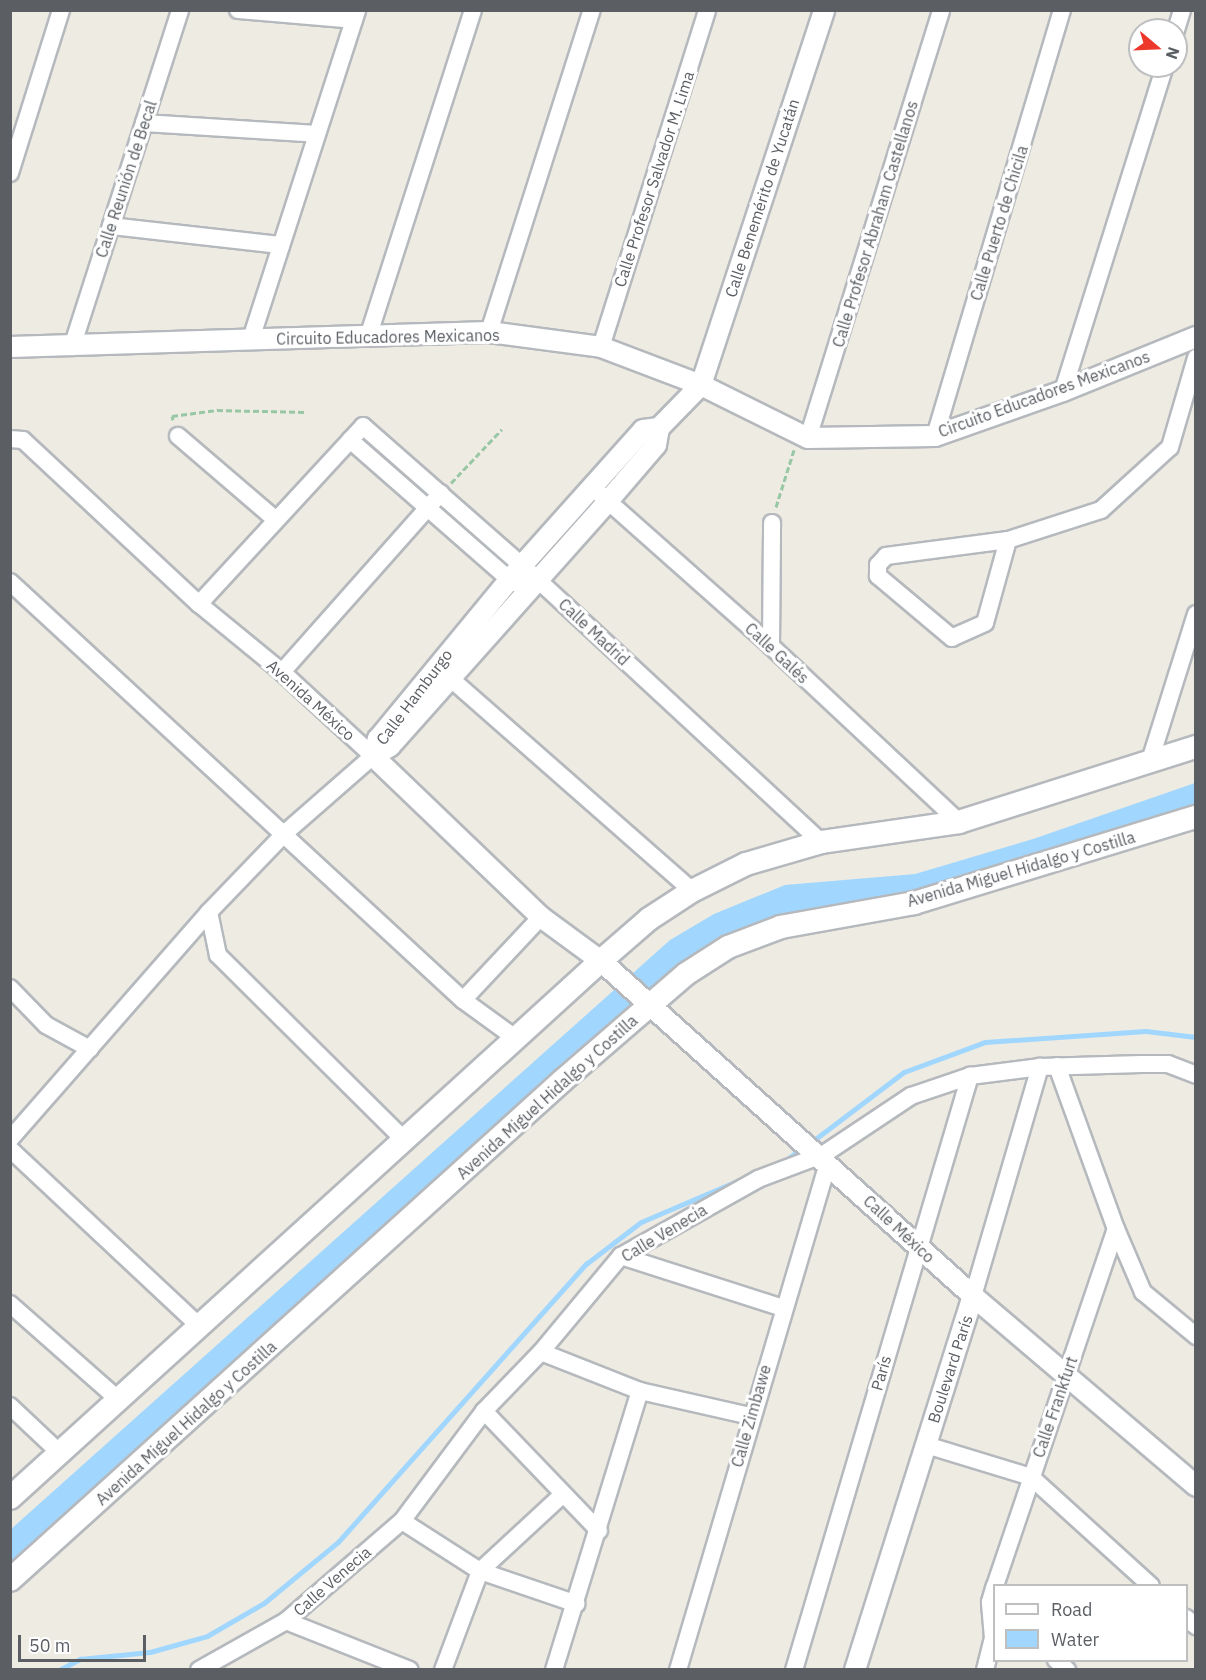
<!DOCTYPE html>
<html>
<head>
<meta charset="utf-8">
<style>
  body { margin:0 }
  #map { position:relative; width:1206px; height:1680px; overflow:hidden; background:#eeebe2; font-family:"IBM Plex Sans",sans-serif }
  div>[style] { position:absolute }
  .water>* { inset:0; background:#a1d7ff }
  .stream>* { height:5px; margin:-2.5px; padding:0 2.5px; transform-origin:2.5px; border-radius:2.5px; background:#a1d7ff }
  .path>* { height:3px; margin-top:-1.5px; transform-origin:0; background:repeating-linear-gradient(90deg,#97c7a4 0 6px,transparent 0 9px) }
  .roads { filter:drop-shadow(2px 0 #b5b9bd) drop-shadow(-2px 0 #b5b9bd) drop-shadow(0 2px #b5b9bd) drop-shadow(0 -2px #b5b9bd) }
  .minor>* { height:16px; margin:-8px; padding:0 8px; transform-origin:8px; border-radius:8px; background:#fff }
  .tertiary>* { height:20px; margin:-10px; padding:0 10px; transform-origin:10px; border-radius:10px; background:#fff }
  .secondary>* { height:22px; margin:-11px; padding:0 11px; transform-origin:11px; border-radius:11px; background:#fff }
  span { translate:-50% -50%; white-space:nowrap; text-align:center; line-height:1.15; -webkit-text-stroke:6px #fff; paint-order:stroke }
  .street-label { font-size:16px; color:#5b5f64 }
  .frame { position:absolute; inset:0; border:12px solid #5b5f64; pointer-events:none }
  .legend { position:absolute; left:993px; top:1584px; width:195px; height:78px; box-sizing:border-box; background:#fff; border:2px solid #bdbfc1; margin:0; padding:8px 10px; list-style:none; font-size:18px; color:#5b5f64 }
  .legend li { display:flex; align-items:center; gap:12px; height:30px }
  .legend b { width:30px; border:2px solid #bdbfc1 }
  .north { position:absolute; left:1128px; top:18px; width:60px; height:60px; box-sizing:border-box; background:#fff; border:2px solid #bdbfc1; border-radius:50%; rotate:109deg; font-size:16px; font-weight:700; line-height:24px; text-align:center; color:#5b5f64 }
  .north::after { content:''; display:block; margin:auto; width:21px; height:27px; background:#ec372a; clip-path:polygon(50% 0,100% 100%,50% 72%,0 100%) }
  .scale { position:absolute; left:18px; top:1635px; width:128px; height:27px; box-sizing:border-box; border:3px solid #5b5f64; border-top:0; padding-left:8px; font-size:18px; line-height:21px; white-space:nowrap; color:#5b5f64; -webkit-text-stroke:4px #fff; paint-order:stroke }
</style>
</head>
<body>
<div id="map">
  <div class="water">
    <i style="clip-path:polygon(1195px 783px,1195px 810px,700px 955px,11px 1564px,10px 1530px,670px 940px,714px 914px,785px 885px,915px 874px,1033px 839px)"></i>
  </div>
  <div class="stream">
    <i style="left:810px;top:1143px;width:118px;rotate:-37.1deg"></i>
    <i style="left:904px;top:1072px;width:86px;rotate:-20.3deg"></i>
    <i style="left:985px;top:1042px;width:161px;rotate:-3.9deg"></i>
    <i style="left:1146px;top:1031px;width:50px;rotate:6.8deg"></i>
    <i style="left:783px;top:1162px;width:24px;rotate:-36deg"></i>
    <i style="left:59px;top:1670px;width:24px;rotate:-28deg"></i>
    <i style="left:80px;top:1659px;width:70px;rotate:-5.7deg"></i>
    <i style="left:150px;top:1652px;width:59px;rotate:-15.7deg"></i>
    <i style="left:207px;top:1636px;width:66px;rotate:-30.1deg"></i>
    <i style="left:264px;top:1603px;width:96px;rotate:-39.5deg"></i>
    <i style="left:338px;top:1542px;width:373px;rotate:-48.3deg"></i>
    <i style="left:586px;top:1264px;width:69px;rotate:-37.4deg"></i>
    <i style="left:641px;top:1222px;width:112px;rotate:-23.1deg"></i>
  </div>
  <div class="path">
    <i style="left:173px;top:420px;width:4px;rotate:-104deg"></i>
    <i style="left:172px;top:416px;width:45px;rotate:-7.6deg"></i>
    <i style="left:217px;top:410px;width:88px;rotate:1.3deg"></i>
    <i style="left:451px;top:483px;width:74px;rotate:-46.6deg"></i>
    <i style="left:776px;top:507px;width:60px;rotate:-72.5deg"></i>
  </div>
  <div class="roads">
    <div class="minor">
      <i style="left:238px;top:10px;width:116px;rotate:4.9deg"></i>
      <i style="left:1176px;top:30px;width:21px;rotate:-73deg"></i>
      <i style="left:144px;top:123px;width:173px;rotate:3.6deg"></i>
      <i style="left:10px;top:173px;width:171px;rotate:-72.6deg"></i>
      <i style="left:111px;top:226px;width:171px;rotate:6.4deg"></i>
      <i style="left:489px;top:332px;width:338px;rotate:-72.3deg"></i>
      <i style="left:369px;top:334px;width:340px;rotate:-72.2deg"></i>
      <i style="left:251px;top:339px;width:346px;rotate:-72.1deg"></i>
      <i style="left:72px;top:347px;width:354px;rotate:-72.2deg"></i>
      <i style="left:601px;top:347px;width:353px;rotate:-72.5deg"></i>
      <i style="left:1063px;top:391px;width:341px;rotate:-72.6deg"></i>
      <i style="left:178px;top:436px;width:129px;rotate:40.6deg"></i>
      <i style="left:935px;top:436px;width:445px;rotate:-73.4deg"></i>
      <i style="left:808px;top:438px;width:448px;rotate:-72.7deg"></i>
      <i style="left:10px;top:439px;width:13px;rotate:4deg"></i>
      <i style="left:23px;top:440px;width:241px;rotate:43deg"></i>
      <i style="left:199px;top:604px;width:107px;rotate:39.3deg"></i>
      <i style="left:282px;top:672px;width:124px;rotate:42.7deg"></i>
      <i style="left:373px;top:756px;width:117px;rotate:138.8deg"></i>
      <i style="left:285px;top:833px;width:110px;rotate:133.9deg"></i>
      <i style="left:209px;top:912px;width:302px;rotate:131.2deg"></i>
      <i style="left:350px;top:440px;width:214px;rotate:41.2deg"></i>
      <i style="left:511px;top:581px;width:19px;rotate:25deg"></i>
      <i style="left:600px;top:494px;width:229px;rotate:41.6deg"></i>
      <i style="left:771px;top:646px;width:258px;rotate:43.1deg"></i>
      <i style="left:1008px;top:540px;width:86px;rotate:105.5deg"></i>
      <i style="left:985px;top:623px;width:36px;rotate:156deg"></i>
      <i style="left:952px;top:638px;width:97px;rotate:-140deg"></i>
      <i style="left:878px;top:576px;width:11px;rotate:-90deg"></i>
      <i style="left:878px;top:565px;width:12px;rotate:-48deg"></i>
      <i style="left:886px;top:556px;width:123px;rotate:-7.5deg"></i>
      <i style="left:1008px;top:540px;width:98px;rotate:-17.9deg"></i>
      <i style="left:1101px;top:510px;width:93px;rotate:-42.4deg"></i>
      <i style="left:1170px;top:447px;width:93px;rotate:-73.7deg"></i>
      <i style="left:10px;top:582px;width:616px;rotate:42.7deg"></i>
      <i style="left:463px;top:1000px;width:68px;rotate:36deg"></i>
      <i style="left:199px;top:604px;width:242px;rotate:-47.3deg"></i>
      <i style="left:363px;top:426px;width:232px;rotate:41.3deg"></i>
      <i style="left:537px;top:579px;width:387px;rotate:42.8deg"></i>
      <i style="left:771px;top:646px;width:123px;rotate:-89.5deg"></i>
      <i style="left:442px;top:671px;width:333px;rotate:41.3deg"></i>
      <i style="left:282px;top:672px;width:239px;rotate:-48.4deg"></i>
      <i style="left:1149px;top:764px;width:157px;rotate:-72.6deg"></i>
      <i style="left:209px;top:912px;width:44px;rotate:78.2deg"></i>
      <i style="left:218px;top:955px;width:261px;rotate:44.8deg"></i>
      <i style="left:10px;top:988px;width:52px;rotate:45.8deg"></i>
      <i style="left:46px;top:1025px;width:50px;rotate:28.6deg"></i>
      <i style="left:463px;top:1000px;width:114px;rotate:-46.8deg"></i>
      <i style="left:1057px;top:1066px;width:173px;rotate:70.1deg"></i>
      <i style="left:1116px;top:1229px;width:69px;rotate:66.8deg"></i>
      <i style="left:1143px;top:1292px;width:69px;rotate:39.7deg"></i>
      <i style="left:10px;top:1149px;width:260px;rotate:43.1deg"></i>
      <i style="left:621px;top:1256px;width:170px;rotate:17.8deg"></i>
      <i style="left:973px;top:1296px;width:239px;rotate:-73.7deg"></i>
      <i style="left:10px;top:1304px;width:147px;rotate:41.4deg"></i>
      <i style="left:541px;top:1352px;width:106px;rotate:21.5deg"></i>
      <i style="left:640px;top:1391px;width:113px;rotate:12.8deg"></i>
      <i style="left:10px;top:1406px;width:70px;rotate:43.3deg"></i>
      <i style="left:484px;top:1411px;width:166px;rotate:46.2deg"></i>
      <i style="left:926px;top:1445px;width:110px;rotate:16.9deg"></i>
      <i style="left:1031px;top:1477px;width:162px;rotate:42.2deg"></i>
      <i style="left:402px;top:1521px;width:93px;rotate:32.7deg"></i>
      <i style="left:480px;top:1571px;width:102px;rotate:18.8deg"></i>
      <i style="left:995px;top:1586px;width:377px;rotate:-71.3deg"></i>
      <i style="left:1186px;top:1618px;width:13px;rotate:39deg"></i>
      <i style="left:286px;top:1621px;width:133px;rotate:21.6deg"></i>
      <i style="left:1056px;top:1660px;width:15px;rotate:42deg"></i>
      <i style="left:199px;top:1670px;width:100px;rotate:-29.4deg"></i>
      <i style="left:286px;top:1621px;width:153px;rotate:-40.8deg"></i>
      <i style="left:402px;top:1521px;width:137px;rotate:-53.3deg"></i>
      <i style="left:484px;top:1411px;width:82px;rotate:-46deg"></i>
      <i style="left:541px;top:1352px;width:125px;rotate:-50.2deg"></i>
      <i style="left:621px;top:1256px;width:157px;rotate:-29.3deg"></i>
      <i style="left:758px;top:1179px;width:71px;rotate:-20.7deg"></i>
      <i style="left:824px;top:1154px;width:105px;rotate:-33.7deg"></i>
      <i style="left:911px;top:1096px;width:62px;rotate:-18.7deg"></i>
      <i style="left:970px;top:1076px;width:71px;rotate:-7.3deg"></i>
      <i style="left:1040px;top:1067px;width:101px;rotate:-1.7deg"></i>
      <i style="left:1141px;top:1064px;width:27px"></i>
      <i style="left:1168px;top:1064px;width:30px;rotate:21deg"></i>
      <i style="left:443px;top:1670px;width:106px;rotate:-69.5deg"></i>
      <i style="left:480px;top:1571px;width:110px;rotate:-42.8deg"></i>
      <i style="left:554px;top:1670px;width:292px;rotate:-72.9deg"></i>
      <i style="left:678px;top:1670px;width:529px;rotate:-73.52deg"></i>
      <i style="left:794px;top:1670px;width:620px;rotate:-73.5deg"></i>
      <i style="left:985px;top:1670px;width:33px;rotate:-76deg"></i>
      <i style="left:993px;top:1638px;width:36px;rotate:-95deg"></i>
      <i style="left:990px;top:1602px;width:15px;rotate:-74deg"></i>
    </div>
    <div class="tertiary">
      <i style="left:10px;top:347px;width:479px;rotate:-1.8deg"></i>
      <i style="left:489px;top:332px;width:113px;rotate:7.6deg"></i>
      <i style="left:601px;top:347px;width:107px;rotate:20.8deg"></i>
      <i style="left:701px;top:385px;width:119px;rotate:26.4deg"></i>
      <i style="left:808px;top:438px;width:127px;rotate:-0.9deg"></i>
      <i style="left:935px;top:436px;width:136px;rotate:-19.4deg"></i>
      <i style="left:1063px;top:391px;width:144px;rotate:-22.1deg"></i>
      <i style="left:373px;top:756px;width:233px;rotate:43.8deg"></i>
      <i style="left:541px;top:917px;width:74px;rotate:36.3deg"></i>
      <i style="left:601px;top:961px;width:501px;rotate:42deg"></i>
      <i style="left:973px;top:1296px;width:293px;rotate:40.4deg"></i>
      <i style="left:373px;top:756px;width:20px;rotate:-30deg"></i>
      <i style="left:390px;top:746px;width:328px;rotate:-48.3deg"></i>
      <i style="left:608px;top:501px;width:74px;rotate:-49.4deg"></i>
      <i style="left:656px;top:445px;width:17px;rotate:-80deg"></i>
      <i style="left:659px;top:428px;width:60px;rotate:-45.7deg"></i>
      <i style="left:701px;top:385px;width:395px;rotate:-71.8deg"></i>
      <i style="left:373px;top:756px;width:18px;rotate:-74deg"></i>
      <i style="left:378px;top:739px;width:206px;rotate:-50.5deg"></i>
      <i style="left:509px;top:580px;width:201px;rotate:-48.2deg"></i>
      <i style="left:643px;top:430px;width:16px;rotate:-7deg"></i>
      <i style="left:855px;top:1670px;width:392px;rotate:-72.5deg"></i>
    </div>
    <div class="secondary">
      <i style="left:10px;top:1498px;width:801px;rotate:-42.27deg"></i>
      <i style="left:603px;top:959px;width:61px;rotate:-41deg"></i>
      <i style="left:649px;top:919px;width:51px;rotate:-33.1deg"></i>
      <i style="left:692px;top:891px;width:60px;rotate:-26.6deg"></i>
      <i style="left:746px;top:864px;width:78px;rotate:-16.3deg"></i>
      <i style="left:821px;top:842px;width:139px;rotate:-8.2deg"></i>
      <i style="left:959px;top:822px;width:249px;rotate:-17.6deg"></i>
      <i style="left:10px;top:1580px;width:744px;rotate:-42.11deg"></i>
      <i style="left:562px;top:1081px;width:164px;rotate:-40.8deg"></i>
      <i style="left:686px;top:974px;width:50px;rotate:-32.7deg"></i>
      <i style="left:728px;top:947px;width:57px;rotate:-20.7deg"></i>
      <i style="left:781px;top:927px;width:135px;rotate:-10.2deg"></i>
      <i style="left:914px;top:903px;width:295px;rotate:-17deg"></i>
    </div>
  </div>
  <div class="street-label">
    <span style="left:126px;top:179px;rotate:-72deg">Calle Reunión de Becal</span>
    <span style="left:654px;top:179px;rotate:-72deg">Calle Profesor Salvador M. Lima</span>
    <span style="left:762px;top:198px;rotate:-72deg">Calle Benemérito de Yucatán</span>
    <span style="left:999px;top:223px;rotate:-73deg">Calle Puerto de Chicila</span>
    <span style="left:875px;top:224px;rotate:-73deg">Calle Profesor Abraham Castellanos</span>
    <span style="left:388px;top:337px;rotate:-1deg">Circuito Educadores Mexicanos</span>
    <span style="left:1044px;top:394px;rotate:-20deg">Circuito Educadores Mexicanos</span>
    <span style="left:594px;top:632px;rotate:43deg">Calle Madrid</span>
    <span style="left:777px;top:653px;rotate:43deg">Calle Galés</span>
    <span style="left:414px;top:697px;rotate:-53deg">Calle Hamburgo</span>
    <span style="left:311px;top:700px;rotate:42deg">Avenida México</span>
    <span style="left:1021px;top:869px;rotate:-16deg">Avenida Miguel Hidalgo y Costilla</span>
    <span style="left:547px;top:1097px;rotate:-42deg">Avenida Miguel Hidalgo y Costilla</span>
    <span style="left:899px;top:1229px;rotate:43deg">Calle México</span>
    <span style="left:664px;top:1233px;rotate:-31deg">Calle Venecia</span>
    <span style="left:950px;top:1369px;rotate:-72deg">Boulevard París</span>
    <span style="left:881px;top:1373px;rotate:-74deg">París</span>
    <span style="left:1055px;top:1407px;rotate:-71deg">Calle Frankfurt</span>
    <span style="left:751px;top:1416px;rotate:-74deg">Calle Zimbawe</span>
    <span style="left:186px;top:1423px;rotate:-42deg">Avenida Miguel Hidalgo y Costilla</span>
    <span style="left:332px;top:1581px;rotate:-41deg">Calle Venecia</span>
  </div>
  <div class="frame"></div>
  <ul class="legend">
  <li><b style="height:8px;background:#fff"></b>Road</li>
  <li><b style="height:16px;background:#a1d7ff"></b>Water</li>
  </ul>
  <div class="north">N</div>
  <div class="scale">50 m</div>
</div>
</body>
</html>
